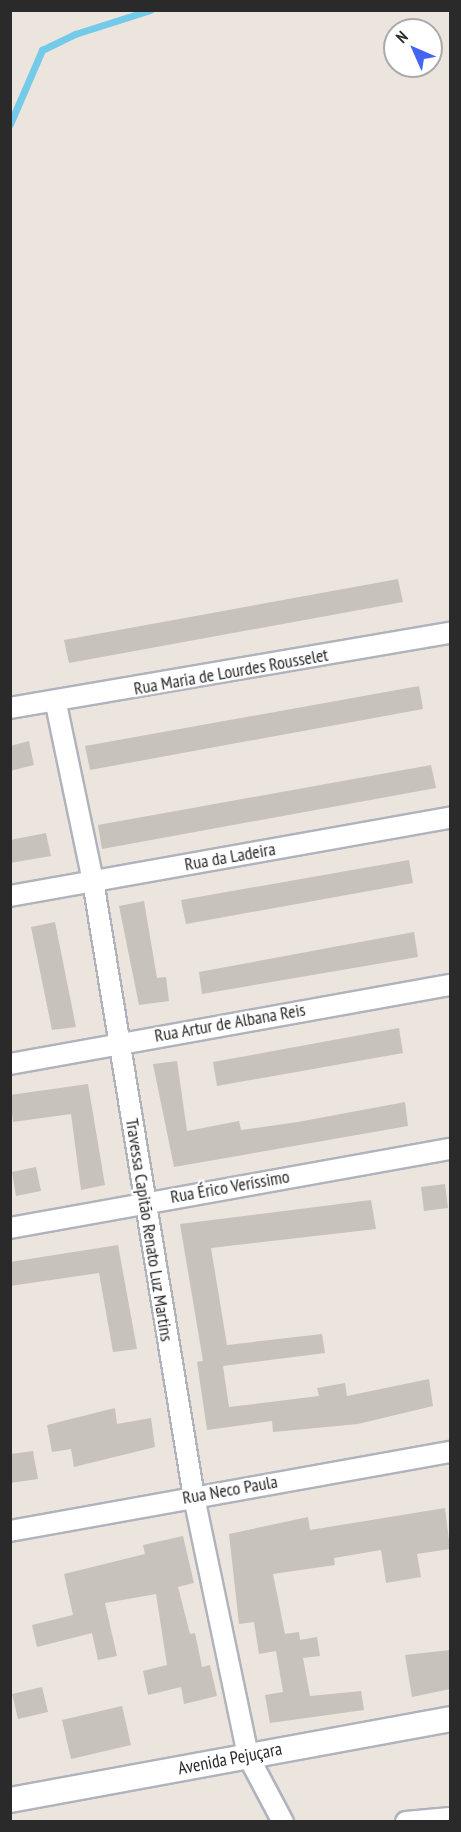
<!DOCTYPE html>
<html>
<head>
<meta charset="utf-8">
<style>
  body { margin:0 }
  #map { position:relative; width:461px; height:1832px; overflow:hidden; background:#ece5dd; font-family:"PT Sans Narrow",sans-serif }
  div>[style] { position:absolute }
  .stream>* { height:7px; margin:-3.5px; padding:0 3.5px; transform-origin:3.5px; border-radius:3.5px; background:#74cae9 }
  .building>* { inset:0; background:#c7c2bc }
  .roads { filter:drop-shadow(2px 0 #b0b3bd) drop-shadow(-2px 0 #b0b3bd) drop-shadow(0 2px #b0b3bd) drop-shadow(0 -2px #b0b3bd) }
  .minor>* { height:20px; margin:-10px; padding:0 10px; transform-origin:10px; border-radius:10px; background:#fff }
  .tertiary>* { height:24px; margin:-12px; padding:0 12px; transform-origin:12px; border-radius:12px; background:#fff }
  span { translate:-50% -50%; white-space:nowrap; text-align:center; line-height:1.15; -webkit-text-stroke:4.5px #fff; paint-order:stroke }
  .street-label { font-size:18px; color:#2a2a2a }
  .frame { position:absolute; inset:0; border:12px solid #2a2a2a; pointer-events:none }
  .north { position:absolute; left:383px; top:18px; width:60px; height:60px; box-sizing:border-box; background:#fff; border:2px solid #aaa; border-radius:50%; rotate:315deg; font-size:16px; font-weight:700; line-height:24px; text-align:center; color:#2a2a2a }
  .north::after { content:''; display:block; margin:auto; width:21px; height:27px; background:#4465f2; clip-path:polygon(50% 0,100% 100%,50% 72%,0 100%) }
</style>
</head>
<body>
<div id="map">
  <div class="stream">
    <i style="left:10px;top:124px;width:81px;rotate:-66.6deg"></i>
    <i style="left:42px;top:50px;width:37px;rotate:-26deg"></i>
    <i style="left:75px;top:34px;width:79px;rotate:-17.7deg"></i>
  </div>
  <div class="building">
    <i style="clip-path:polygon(398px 579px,403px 602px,69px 663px,64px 640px)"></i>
    <i style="clip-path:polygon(419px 686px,423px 709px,90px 770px,85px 746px)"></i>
    <i style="clip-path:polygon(29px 741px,34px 765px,10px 771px,10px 746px)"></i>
    <i style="clip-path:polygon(431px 765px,436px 788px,102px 849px,98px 825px)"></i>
    <i style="clip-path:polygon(46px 833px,51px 856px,10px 863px,10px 840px)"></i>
    <i style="clip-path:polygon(409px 860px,413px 883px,186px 924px,181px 900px)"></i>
    <i style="clip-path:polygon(144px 901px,157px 978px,166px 977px,169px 1001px,139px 1005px,119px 906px)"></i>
    <i style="clip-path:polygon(55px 922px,76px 1027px,52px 1030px,31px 927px)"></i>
    <i style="clip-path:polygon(414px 932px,418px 957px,202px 994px,199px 972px)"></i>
    <i style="clip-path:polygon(399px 1028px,403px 1053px,217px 1086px,213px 1062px)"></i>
    <i style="clip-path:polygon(177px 1061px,187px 1131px,239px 1121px,241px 1130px,298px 1122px,405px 1102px,408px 1126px,174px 1167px,153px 1064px)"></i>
    <i style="clip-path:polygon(88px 1084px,105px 1185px,81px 1190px,71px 1114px,13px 1122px,10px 1095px)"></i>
    <i style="clip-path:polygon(36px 1167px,41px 1191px,16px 1196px,12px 1172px)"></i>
    <i style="clip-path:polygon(445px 1184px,448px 1208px,424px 1211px,421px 1187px)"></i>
    <i style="clip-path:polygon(371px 1200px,376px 1229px,211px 1248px,227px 1345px,322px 1334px,325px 1353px,223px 1366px,229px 1407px,319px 1396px,317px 1388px,345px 1383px,347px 1396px,429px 1379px,433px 1406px,358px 1424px,273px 1432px,272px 1421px,207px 1430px,197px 1362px,203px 1361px,180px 1224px)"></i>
    <i style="clip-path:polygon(118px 1245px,137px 1349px,113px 1352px,99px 1273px,10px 1286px,10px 1262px)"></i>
    <i style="clip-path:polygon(115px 1408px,117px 1424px,151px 1418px,155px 1447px,74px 1467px,71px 1449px,52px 1452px,47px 1425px)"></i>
    <i style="clip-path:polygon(33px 1451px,38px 1479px,10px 1483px,10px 1454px)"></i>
    <i style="clip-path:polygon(445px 1508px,450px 1549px,417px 1554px,421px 1577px,386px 1583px,381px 1550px,334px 1558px,335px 1565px,273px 1574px,285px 1634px,299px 1632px,300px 1640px,317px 1637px,320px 1656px,303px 1658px,310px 1696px,361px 1691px,364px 1710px,270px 1723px,265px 1695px,283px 1692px,276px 1651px,259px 1654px,254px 1622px,239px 1624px,229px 1534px,308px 1517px,310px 1530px)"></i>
    <i style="clip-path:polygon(183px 1536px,194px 1583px,178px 1587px,190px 1634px,195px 1633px,202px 1667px,210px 1665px,217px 1696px,184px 1704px,181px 1687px,148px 1695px,143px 1671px,167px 1665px,156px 1594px,105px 1603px,117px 1656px,98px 1660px,92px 1633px,37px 1647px,32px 1625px,73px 1615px,64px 1574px,145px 1554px,143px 1545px)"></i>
    <i style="clip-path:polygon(450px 1650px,450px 1689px,412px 1697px,405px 1655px)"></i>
    <i style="clip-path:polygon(42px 1687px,48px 1712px,18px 1719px,12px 1694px)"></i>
    <i style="clip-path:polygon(122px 1706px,131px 1745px,71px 1759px,62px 1720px)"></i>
  </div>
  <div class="roads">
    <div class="minor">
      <i style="left:56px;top:704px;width:181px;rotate:78.2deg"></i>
      <i style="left:93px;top:881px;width:624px;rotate:80.69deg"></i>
      <i style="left:194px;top:1497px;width:265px;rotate:78.2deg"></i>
      <i style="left:248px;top:1756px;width:75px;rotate:62.1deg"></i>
      <i style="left:10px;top:708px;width:446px;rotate:-9.7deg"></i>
      <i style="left:10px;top:896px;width:447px;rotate:-10.1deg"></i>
      <i style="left:10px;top:1064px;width:447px;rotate:-10.2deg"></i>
      <i style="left:10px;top:1228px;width:447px;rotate:-10.2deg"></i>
      <i style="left:10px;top:1531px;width:447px;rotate:-10.2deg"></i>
      <i style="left:406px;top:1822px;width:44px;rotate:-5.2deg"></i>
    </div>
    <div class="tertiary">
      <i style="left:10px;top:1800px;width:447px;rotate:-10.4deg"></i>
    </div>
  </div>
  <div class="street-label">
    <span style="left:231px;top:672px;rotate:-10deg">Rua Maria de Lourdes Rousselet</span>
    <span style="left:230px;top:857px;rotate:-10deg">Rua da Ladeira</span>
    <span style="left:230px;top:1023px;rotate:-10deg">Rua Artur de Albana Reis</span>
    <span style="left:230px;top:1187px;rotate:-10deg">Rua Érico Veríssimo</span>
    <span style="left:149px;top:1230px;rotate:81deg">Travessa Capitão Renato Luz Martins</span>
    <span style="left:230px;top:1490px;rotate:-10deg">Rua Neco Paula</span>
    <span style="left:230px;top:1759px;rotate:-11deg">Avenida Pejuçara</span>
  </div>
  <div class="frame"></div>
  <div class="north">N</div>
</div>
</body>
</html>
